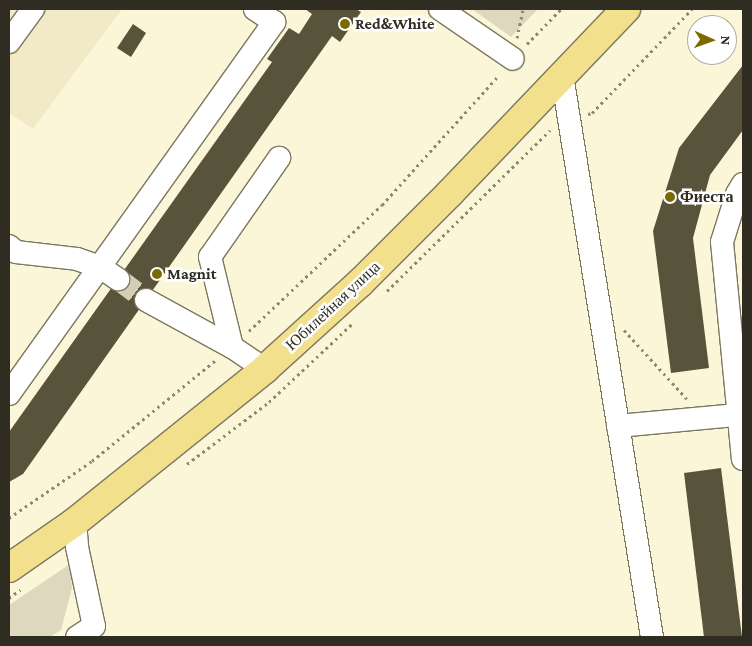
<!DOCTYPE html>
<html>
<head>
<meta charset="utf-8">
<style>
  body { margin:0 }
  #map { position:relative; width:752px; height:646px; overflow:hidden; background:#fcf6d9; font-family:"Crimson Pro",serif }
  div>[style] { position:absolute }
  .built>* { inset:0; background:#f2eac7 }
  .green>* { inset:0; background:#ded8be }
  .building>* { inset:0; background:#58533b }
  .minor-tunnel>* { height:22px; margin-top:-11px; transform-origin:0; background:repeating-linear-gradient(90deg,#d3ceb4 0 22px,transparent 0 33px) }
  .path>* { height:3px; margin-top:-1.5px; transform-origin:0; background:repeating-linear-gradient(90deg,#8b8774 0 2.5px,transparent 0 6.5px) }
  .roads { filter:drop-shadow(1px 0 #7d775e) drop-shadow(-1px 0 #7d775e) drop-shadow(0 1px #7d775e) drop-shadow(0 -1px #7d775e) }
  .minor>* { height:22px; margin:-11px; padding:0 11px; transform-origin:11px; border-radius:11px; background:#fff }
  .major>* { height:28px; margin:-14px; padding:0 14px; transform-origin:14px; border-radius:14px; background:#f2e08c }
  .dots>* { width:14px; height:14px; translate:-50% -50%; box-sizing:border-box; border:2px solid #fff; border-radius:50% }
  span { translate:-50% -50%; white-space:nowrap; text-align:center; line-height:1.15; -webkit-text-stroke:5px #fff; paint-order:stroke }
  .poi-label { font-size:16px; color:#2f2c22; font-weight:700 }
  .left { translate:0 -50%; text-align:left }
  .street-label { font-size:16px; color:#2f2c22 }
  .frame { position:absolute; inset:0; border:10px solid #2f2c22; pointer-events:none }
  .north { position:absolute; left:687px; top:15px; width:50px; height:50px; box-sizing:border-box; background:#fff; border:1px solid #acaba7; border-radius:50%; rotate:92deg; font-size:14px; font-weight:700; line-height:20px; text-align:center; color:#2f2c22 }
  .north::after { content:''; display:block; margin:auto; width:18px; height:22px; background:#7c6900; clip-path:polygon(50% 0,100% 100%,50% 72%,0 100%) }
</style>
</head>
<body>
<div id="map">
  <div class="built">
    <i style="clip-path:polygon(9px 9px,122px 9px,33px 129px,9px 113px)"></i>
  </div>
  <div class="green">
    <i style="clip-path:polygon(472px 9px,538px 9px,511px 37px)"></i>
    <i style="clip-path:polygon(70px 564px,72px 588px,61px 630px,50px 637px,9px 637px,9px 605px)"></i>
  </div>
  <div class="building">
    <i style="clip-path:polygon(305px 9px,356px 9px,361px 12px,340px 42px,332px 36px,23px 474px,9px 482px,9px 432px,272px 62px,267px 59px,289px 28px,299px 34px,312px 14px)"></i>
    <i style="clip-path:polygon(133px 24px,146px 33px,131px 57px,117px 48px)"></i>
    <i style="clip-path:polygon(743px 65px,743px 130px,710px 175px,693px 238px,709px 368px,671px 373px,653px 231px,679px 148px)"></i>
    <i style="clip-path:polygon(721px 468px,742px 637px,704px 637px,684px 473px)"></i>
  </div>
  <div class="minor-tunnel">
    <i style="left:118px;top:279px;width:35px;rotate:37deg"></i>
  </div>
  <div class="path">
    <i style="left:517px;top:38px;width:30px;rotate:-78deg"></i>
    <i style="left:527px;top:44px;width:49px;rotate:-45.8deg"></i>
    <i style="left:588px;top:114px;width:4px;rotate:-14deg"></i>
    <i style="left:592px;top:113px;width:144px;rotate:-46.1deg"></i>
    <i style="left:387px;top:291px;width:229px;rotate:-44.6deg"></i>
    <i style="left:624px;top:330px;width:93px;rotate:47.6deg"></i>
    <i style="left:249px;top:331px;width:183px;rotate:-43.5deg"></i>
    <i style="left:382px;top:205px;width:175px;rotate:-48deg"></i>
    <i style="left:187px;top:464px;width:103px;rotate:-37.1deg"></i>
    <i style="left:269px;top:402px;width:114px;rotate:-43.2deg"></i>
    <i style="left:9px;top:518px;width:101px;rotate:-34.5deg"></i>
    <i style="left:92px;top:461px;width:160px;rotate:-39.2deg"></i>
    <i style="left:9px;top:598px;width:14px;rotate:-36deg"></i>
  </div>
  <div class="roads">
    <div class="minor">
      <i style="left:440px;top:9px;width:88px;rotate:34.4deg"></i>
      <i style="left:9px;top:42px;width:41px;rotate:-54deg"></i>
      <i style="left:562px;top:75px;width:569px;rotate:80.9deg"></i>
      <i style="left:743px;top:184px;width:12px;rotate:121deg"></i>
      <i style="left:737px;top:194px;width:50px;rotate:107.4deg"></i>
      <i style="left:722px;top:242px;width:218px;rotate:84.5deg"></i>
      <i style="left:9px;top:246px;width:9px;rotate:41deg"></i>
      <i style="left:16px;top:252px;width:61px;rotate:6.5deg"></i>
      <i style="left:77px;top:259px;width:24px;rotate:19deg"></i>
      <i style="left:100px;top:267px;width:22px;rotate:34deg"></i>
      <i style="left:146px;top:300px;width:98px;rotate:28.7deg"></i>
      <i style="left:232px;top:347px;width:40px;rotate:34deg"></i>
      <i style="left:232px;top:347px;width:93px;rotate:-103.7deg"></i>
      <i style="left:210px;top:257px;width:121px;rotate:-55.1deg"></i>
      <i style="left:9px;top:394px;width:457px;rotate:-54.5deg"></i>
      <i style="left:274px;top:22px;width:23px;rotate:-146deg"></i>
      <i style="left:618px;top:426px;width:120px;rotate:-5.3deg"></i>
      <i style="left:75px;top:522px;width:25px;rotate:85deg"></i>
      <i style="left:77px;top:547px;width:81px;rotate:77.9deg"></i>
      <i style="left:94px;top:626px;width:20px;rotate:147deg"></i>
    </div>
    <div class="major">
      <i style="left:9px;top:568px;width:80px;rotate:-34.9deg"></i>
      <i style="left:75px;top:522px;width:244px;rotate:-38.8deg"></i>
      <i style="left:265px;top:369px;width:128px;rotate:-42.2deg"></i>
      <i style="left:360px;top:283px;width:127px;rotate:-45deg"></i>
      <i style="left:450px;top:193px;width:255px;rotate:-46.3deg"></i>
    </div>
  </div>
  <div class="dots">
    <i style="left:345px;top:24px;background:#7c6900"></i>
    <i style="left:670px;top:197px;background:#7c6900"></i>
    <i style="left:157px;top:274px;background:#7c6900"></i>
  </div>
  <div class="poi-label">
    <span class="left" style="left:355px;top:24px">Red&amp;White</span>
    <span class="left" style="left:680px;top:197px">Фиеста</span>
    <span class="left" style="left:167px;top:274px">Magnit</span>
  </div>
  <div class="street-label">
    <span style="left:333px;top:306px;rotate:-43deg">Юбилейная улица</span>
  </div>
  <div class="frame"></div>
  <div class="north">N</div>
</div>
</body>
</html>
